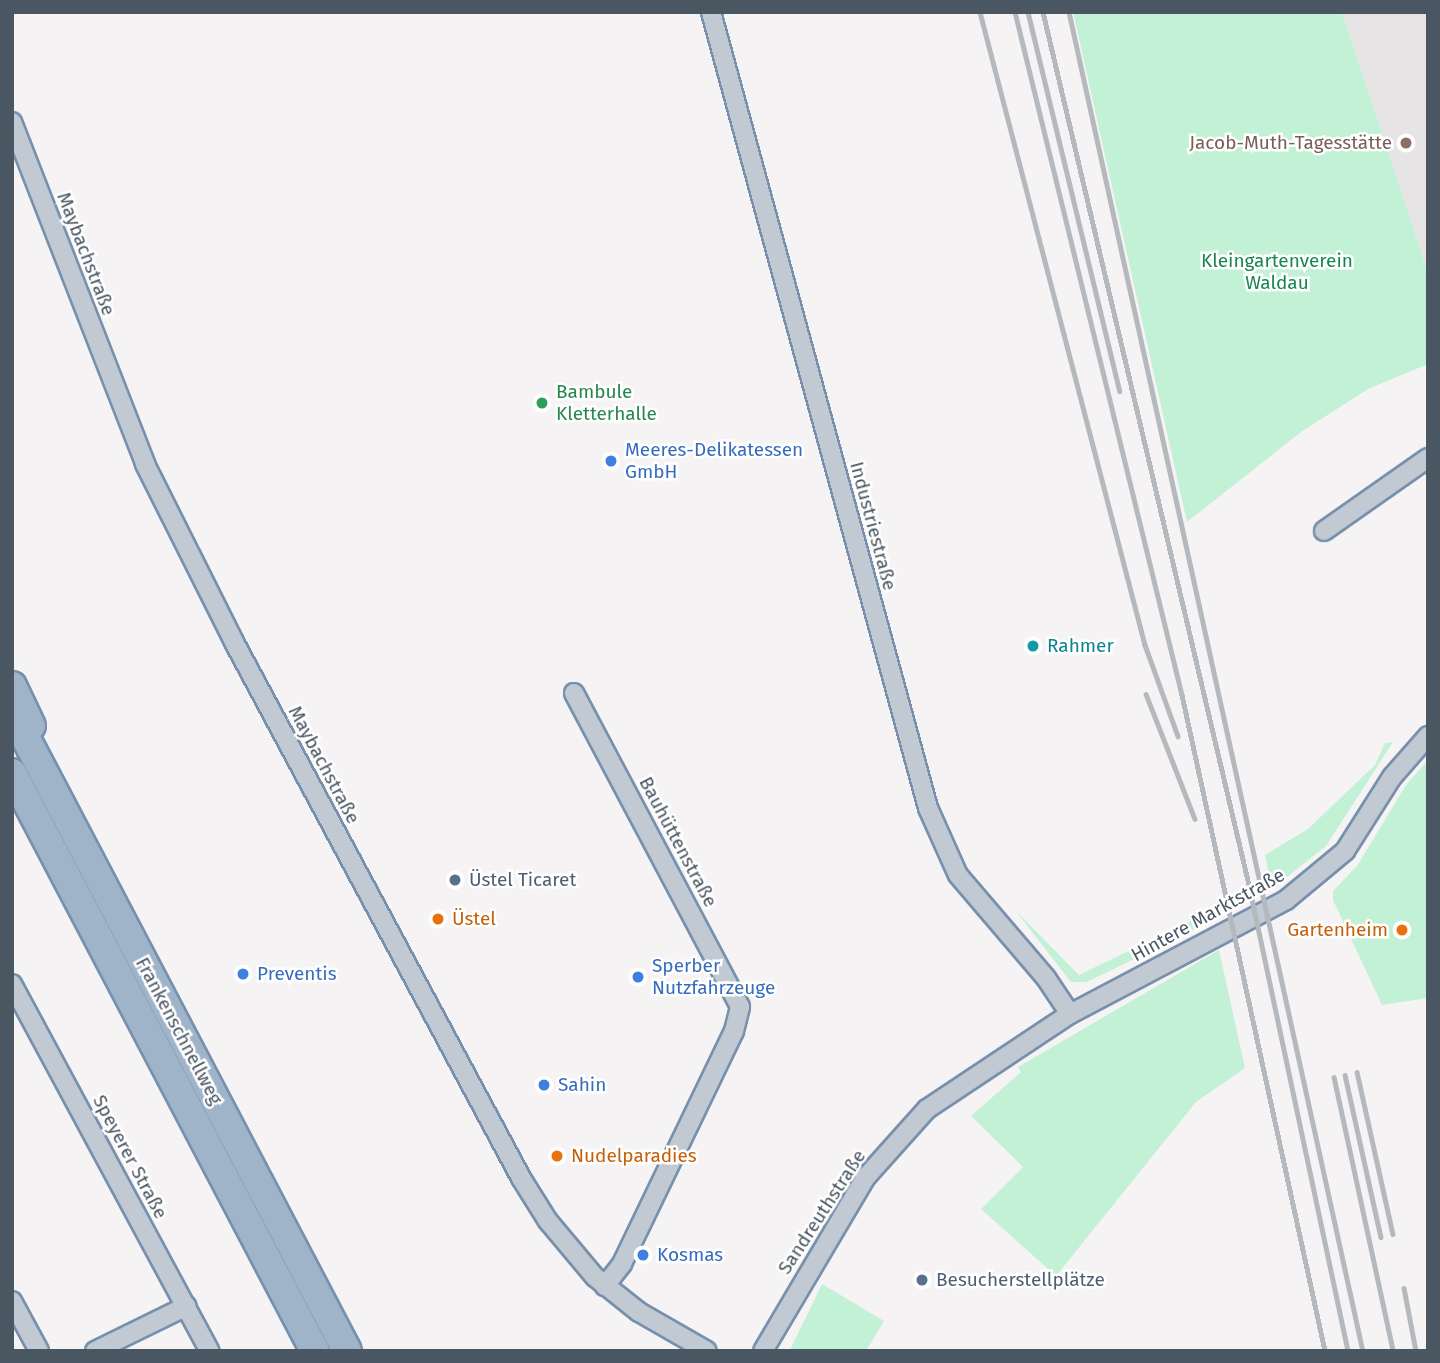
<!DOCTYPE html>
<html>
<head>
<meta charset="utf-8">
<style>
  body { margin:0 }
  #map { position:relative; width:1440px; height:1363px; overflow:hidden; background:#f5f3f3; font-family:"Fira Sans",sans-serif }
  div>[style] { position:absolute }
  .education>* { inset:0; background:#e6e4e5 }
  .green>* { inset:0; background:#c3f1d5 }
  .roads { filter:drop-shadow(2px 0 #7690ad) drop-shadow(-2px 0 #7690ad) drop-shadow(0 2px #7690ad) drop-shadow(0 -2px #7690ad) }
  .minor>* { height:18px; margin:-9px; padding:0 9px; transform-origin:9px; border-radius:9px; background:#c1cad2 }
  .trunk>* { height:28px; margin:-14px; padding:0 14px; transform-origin:14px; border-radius:14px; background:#9fb4c9 }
  .rail>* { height:4.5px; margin:-2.25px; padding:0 2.25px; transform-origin:2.25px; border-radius:2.25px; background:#b5b8bd }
  .dots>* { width:19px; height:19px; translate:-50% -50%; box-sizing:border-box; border:4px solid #fff; border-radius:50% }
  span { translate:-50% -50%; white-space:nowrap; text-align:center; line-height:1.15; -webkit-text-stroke:5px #fff; paint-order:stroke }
  .education-label { font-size:19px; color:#785e54 }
  .right { translate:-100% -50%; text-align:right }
  .street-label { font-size:19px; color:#4a5661 }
  .park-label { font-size:19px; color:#17864f }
  .leisure-label { font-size:19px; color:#27864d }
  .left { translate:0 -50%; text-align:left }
  .shop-label { font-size:19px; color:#366cbe }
  .culture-label { font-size:19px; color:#0d838f }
  .service-label { font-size:19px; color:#4e5e75 }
  .food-label { font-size:19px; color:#c56008 }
  .frame { position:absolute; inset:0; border:14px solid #4a5661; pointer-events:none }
</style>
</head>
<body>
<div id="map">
  <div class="education">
    <i style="clip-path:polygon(1342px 12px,1428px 12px,1428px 273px)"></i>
  </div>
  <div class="green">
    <i style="clip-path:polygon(1073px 12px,1342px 12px,1428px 273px,1428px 364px,1368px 389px,1301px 432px,1187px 522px)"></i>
    <i style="clip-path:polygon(1393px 742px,1326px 846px,1272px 889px,1265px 855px,1308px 829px,1375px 765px,1385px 743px)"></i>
    <i style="clip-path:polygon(1428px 760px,1428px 998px,1382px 1005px,1333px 900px,1333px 891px,1357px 866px,1406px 785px)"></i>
    <i style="clip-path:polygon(1015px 910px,1079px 975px,1207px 913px,1209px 922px,1087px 982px,1071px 982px)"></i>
    <i style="clip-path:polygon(1219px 950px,1245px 1068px,1196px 1102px,1056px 1276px,981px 1209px,1023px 1167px,971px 1116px,1021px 1072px,1018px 1067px)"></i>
    <i style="clip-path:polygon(822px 1284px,884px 1321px,866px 1351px,790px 1350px)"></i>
  </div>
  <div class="roads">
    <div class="minor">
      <i style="left:711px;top:12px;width:825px;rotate:74.75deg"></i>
      <i style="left:928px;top:808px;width:73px;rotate:65.9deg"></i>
      <i style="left:958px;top:875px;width:135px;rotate:49.5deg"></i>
      <i style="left:1046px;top:978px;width:43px;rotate:56.3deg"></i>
      <i style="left:12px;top:122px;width:367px;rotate:68.7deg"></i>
      <i style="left:145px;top:464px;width:199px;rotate:63.4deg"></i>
      <i style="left:234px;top:642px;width:608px;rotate:61.83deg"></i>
      <i style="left:521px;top:1178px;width:51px;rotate:57.9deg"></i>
      <i style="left:548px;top:1221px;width:73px;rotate:50deg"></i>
      <i style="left:595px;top:1277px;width:56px;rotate:38.5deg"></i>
      <i style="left:639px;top:1312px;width:78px;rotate:29.8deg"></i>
      <i style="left:1324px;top:531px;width:127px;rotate:-35.1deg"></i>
      <i style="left:574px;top:693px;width:355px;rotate:62.1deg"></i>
      <i style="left:740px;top:1007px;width:25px;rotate:104deg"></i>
      <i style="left:734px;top:1031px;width:259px;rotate:115.7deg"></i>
      <i style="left:622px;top:1264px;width:28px;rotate:128deg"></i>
      <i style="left:12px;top:984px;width:417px;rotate:61.7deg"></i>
      <i style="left:12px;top:1301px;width:57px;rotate:61.6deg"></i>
      <i style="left:95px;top:1351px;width:102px;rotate:-26.1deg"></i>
      <i style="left:763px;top:1351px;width:202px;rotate:-59.4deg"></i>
      <i style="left:866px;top:1177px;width:91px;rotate:-48.1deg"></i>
      <i style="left:927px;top:1109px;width:172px;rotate:-33.6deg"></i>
      <i style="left:1070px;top:1014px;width:244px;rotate:-27.8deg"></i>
      <i style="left:1286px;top:900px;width:77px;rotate:-39.7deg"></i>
      <i style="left:1345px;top:851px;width:88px;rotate:-57.6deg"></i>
      <i style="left:1392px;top:777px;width:55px;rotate:-48.7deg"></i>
    </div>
    <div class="trunk">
      <i style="left:12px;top:686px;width:44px;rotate:64.6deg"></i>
      <i style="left:12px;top:712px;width:721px;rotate:62.33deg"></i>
      <i style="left:12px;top:773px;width:653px;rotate:62.34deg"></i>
    </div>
  </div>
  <div class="rail">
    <i style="left:980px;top:12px;width:654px;rotate:75.39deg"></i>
    <i style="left:1145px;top:645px;width:97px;rotate:70.1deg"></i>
    <i style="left:1015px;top:12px;width:703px;rotate:76.26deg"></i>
    <i style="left:1182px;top:695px;width:671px;rotate:77.7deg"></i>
    <i style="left:1028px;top:12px;width:390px;rotate:76.4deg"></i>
    <i style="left:1043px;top:12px;width:897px;rotate:76.72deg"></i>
    <i style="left:1249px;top:885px;width:476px;rotate:78deg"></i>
    <i style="left:1069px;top:12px;width:1371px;rotate:77.62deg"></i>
    <i style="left:1146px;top:694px;width:134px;rotate:68.6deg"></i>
    <i style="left:1357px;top:1072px;width:166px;rotate:77.5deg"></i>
    <i style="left:1345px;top:1075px;width:166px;rotate:77.5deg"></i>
    <i style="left:1334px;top:1077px;width:280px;rotate:77.8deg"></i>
    <i style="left:1404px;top:1288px;width:64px;rotate:79.2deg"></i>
  </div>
  <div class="dots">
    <i style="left:1406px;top:143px;background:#8d6e63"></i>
    <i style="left:542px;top:403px;background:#2e9e5b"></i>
    <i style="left:611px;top:461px;background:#3f7fe0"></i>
    <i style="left:1033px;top:646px;background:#0f9aa8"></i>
    <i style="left:455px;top:880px;background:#5c6f8a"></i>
    <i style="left:438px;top:919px;background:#e8710a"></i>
    <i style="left:1402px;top:930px;background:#e8710a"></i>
    <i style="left:243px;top:974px;background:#3f7fe0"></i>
    <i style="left:638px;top:977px;background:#3f7fe0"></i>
    <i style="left:544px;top:1085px;background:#3f7fe0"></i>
    <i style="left:557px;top:1156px;background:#e8710a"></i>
    <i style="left:643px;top:1255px;background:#3f7fe0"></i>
    <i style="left:922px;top:1280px;background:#5c6f8a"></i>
  </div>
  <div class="education-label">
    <span class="right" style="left:1392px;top:143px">Jacob-Muth-Tagesstätte</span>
  </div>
  <div class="street-label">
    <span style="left:86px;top:254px;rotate:69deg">Maybachstraße</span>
    <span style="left:873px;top:526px;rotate:75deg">Industriestraße</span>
    <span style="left:324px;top:765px;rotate:62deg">Maybachstraße</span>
    <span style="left:678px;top:842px;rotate:62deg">Bauhüttenstraße</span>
    <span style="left:1208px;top:915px;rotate:-29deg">Hintere Marktstraße</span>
    <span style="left:179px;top:1031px;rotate:62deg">Frankenschnellweg</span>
    <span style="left:130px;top:1157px;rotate:62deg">Speyerer Straße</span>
    <span style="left:822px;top:1212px;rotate:-57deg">Sandreuthstraße</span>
  </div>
  <div class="park-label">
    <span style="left:1277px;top:272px">Kleingartenverein<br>Waldau</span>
  </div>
  <div class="leisure-label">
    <span class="left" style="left:556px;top:403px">Bambule<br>Kletterhalle</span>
  </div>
  <div class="shop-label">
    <span class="left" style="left:625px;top:461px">Meeres-Delikatessen<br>GmbH</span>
    <span class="left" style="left:652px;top:977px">Sperber<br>Nutzfahrzeuge</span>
    <span class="left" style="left:257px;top:974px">Preventis</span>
    <span class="left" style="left:558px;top:1085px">Sahin</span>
    <span class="left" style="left:657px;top:1255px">Kosmas</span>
  </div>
  <div class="culture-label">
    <span class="left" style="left:1047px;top:646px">Rahmer</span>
  </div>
  <div class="service-label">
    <span class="left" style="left:469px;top:880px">Üstel Ticaret</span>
    <span class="left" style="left:936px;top:1280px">Besucherstellplätze</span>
  </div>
  <div class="food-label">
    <span class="left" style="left:452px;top:919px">Üstel</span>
    <span class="right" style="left:1388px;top:930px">Gartenheim</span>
    <span class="left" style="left:571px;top:1156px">Nudelparadies</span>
  </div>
  <div class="frame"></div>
</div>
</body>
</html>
